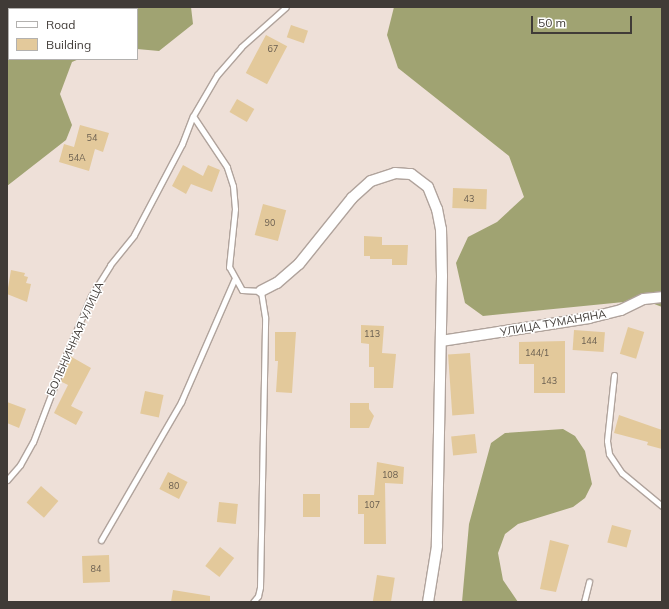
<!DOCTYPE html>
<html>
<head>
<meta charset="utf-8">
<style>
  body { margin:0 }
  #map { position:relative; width:669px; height:609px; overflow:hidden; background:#eee0d8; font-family:Mulish,sans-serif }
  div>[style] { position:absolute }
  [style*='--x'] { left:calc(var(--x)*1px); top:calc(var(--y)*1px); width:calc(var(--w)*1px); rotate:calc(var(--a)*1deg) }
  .forest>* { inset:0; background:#a0a372 }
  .building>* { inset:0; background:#e3c99b; transform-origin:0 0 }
  .roads { filter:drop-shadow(1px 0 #b0a39c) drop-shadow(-1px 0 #b0a39c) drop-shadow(0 1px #b0a39c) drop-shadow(0 -1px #b0a39c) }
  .lane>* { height:5px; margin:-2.5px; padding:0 2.5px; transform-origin:2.5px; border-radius:2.5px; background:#fff }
  .street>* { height:10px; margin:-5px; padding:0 5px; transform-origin:5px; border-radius:5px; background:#fff }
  span { translate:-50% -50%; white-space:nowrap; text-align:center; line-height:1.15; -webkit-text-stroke:3px #fff; paint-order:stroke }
  .number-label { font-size:9px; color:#695e50 }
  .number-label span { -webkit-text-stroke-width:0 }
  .street-label { font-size:11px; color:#403b37 }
  .frame { position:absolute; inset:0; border:8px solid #403b37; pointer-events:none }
  .legend { position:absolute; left:8px; top:8px; width:130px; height:52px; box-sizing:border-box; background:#fff; border:1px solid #b3b1af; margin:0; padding:5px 7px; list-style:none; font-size:12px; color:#403b37 }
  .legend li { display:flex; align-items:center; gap:8px; height:20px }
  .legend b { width:20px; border:1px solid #b3b1af }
  .scale { position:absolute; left:531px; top:16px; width:101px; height:18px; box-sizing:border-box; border:2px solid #403b37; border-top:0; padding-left:5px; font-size:12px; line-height:14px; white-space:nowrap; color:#403b37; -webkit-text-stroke:3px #fff; paint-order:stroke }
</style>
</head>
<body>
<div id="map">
  <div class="forest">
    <i style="clip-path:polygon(7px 7px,191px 7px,193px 24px,159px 51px,137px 49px,137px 9px,9px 9px,9px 59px,79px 59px,72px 62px,60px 94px,72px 125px,66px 140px,7px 186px)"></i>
    <i style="clip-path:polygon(394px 7px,662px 7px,662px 307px,644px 300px,483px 316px,465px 303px,456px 263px,468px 237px,497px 222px,524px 197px,509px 156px,398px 68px,387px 35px)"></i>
    <i style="clip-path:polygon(563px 429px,575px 436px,585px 451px,592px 484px,585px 498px,573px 507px,518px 524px,505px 534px,498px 553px,503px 580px,518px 602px,462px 602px,469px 524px,491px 443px,505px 433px)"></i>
  </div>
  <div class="building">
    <i style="left:291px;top:25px;width:18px;height:13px;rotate:19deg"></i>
    <i style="left:266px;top:35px;width:24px;height:43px;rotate:28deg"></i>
    <i style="left:237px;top:99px;width:20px;height:15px;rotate:30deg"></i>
    <i style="clip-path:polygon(80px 125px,109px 133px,103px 152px,95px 149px,89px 171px,59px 162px,64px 144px,74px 147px)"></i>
    <i style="clip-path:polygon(183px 165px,203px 176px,208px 165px,220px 170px,212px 192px,191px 184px,186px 194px,172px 186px)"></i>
    <i style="left:453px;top:188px;width:34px;height:20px;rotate:2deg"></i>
    <i style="left:263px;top:204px;width:24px;height:32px;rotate:15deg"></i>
    <i style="clip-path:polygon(364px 236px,382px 237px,382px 245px,408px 245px,407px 265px,392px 265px,392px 259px,370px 259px,370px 256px,364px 256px)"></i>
    <i style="clip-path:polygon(11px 270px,25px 273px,24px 276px,28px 277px,26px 283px,31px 284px,27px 302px,7px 294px)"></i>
    <i style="clip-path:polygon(361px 325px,384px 326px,382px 353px,396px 354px,393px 388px,374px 388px,374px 367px,369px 367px,369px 344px,361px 343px)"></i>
    <i style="left:628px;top:327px;width:17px;height:28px;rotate:17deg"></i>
    <i style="left:574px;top:330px;width:31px;height:20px;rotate:4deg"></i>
    <i style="clip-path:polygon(275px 332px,296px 332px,292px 393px,276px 392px,278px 361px,275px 361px)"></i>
    <i style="clip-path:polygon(565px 341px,565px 393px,534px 393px,534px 364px,519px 364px,519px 342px)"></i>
    <i style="left:470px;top:353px;width:61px;height:22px;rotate:86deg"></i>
    <i style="clip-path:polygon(70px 356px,91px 368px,71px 406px,83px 412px,76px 425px,54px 413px,68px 385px,60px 381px)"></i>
    <i style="left:145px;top:391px;width:19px;height:23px;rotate:12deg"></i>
    <i style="clip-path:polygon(7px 402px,26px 409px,19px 428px,7px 423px)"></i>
    <i style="clip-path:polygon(350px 403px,369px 403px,369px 409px,374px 416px,369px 428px,350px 428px)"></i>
    <i style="clip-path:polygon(619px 415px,662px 430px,662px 449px,647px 445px,648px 442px,614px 433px)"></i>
    <i style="left:475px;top:434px;width:19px;height:24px;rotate:84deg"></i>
    <i style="clip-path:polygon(377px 462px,404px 467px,403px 484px,385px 483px,386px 544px,364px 544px,364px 514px,358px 514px,358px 495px,374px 495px)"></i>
    <i style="left:168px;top:472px;width:22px;height:19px;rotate:27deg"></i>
    <i style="left:41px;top:486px;width:23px;height:22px;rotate:41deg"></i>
    <i style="left:303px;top:494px;width:17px;height:23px"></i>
    <i style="left:219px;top:502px;width:19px;height:20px;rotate:6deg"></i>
    <i style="left:612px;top:525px;width:20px;height:18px;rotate:15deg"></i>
    <i style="clip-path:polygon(550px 540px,569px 545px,556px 592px,540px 589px)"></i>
    <i style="left:220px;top:547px;width:18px;height:24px;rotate:38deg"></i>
    <i style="left:109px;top:555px;width:27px;height:27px;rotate:88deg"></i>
    <i style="left:377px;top:575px;width:18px;height:27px;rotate:9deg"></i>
    <i style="clip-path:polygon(173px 590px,210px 596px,210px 602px,171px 602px)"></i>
  </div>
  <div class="roads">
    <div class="lane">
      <i style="--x:614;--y:375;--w:66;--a:96.1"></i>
      <i style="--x:607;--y:441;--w:13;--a:81"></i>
      <i style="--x:609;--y:454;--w:23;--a:56"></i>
      <i style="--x:622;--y:473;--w:52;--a:39.5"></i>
      <i style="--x:7;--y:480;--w:20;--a:-49"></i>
      <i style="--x:20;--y:465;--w:26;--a:-61"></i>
      <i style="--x:33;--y:442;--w:93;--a:-69.2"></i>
      <i style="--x:66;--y:355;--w:64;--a:-67"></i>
      <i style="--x:91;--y:296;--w:36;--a:-58"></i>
      <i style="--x:110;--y:265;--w:38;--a:-51"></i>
      <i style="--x:134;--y:235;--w:103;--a:-62.2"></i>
      <i style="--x:182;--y:144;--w:30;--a:-69"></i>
      <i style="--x:101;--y:540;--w:160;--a:-59.9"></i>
      <i style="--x:181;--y:402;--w:133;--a:-66.5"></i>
      <i style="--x:253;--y:602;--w:8;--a:-50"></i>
      <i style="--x:258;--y:596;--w:9;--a:-77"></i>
      <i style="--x:260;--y:587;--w:270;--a:-88.9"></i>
      <i style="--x:265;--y:317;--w:26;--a:-99"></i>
      <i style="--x:261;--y:291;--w:19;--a:-177"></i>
      <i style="--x:242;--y:290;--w:26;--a:-119"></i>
      <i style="--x:229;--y:267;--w:58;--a:-84.1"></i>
      <i style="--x:235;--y:209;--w:23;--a:-95"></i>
      <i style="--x:233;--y:186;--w:20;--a:-108"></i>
      <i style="--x:227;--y:167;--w:61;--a:-123.7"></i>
      <i style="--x:193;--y:116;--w:48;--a:-59.7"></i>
      <i style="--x:217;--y:75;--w:37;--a:-49"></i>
      <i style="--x:241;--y:47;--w:60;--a:-41.6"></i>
      <i style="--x:584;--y:602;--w:21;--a:-76"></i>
    </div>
    <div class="street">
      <i style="--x:261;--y:291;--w:18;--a:-27"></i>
      <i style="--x:277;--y:283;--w:29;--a:-41"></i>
      <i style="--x:299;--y:264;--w:85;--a:-51.2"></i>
      <i style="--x:352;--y:198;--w:25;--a:-42"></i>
      <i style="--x:371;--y:181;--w:25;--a:-18"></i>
      <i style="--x:395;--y:173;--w:16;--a:4"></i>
      <i style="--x:411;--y:174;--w:21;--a:37"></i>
      <i style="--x:428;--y:187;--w:24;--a:68"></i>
      <i style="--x:437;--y:209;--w:20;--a:79"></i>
      <i style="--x:441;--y:229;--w:47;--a:88.8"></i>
      <i style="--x:442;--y:276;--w:270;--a:91.1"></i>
      <i style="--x:437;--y:546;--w:57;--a:99.1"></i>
      <i style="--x:441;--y:341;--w:150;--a:-8.8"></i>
      <i style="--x:589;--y:318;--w:33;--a:-14"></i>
      <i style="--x:621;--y:310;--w:25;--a:-26"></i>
      <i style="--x:644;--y:299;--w:18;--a:-6"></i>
    </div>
  </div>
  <div class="number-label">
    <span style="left:273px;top:49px">67</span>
    <span style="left:92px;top:138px">54</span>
    <span style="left:77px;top:158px">54А</span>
    <span style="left:469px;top:199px">43</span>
    <span style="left:270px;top:223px">90</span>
    <span style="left:372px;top:334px">113</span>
    <span style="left:589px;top:341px">144</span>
    <span style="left:537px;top:353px">144/1</span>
    <span style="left:549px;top:381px">143</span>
    <span style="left:390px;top:475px">108</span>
    <span style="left:174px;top:486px">80</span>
    <span style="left:372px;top:505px">107</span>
    <span style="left:96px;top:569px">84</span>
  </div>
  <div class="street-label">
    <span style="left:553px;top:323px;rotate:-10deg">УЛИЦА ТУМАНЯНА</span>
    <span style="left:75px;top:339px;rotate:-66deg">БОЛЬНИЧНАЯ УЛИЦА</span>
  </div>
  <div class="frame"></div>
  <ul class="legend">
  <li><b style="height:5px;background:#fff"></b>Road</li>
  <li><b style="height:11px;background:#e3c99b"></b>Building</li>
  </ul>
  <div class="scale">50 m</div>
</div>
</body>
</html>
